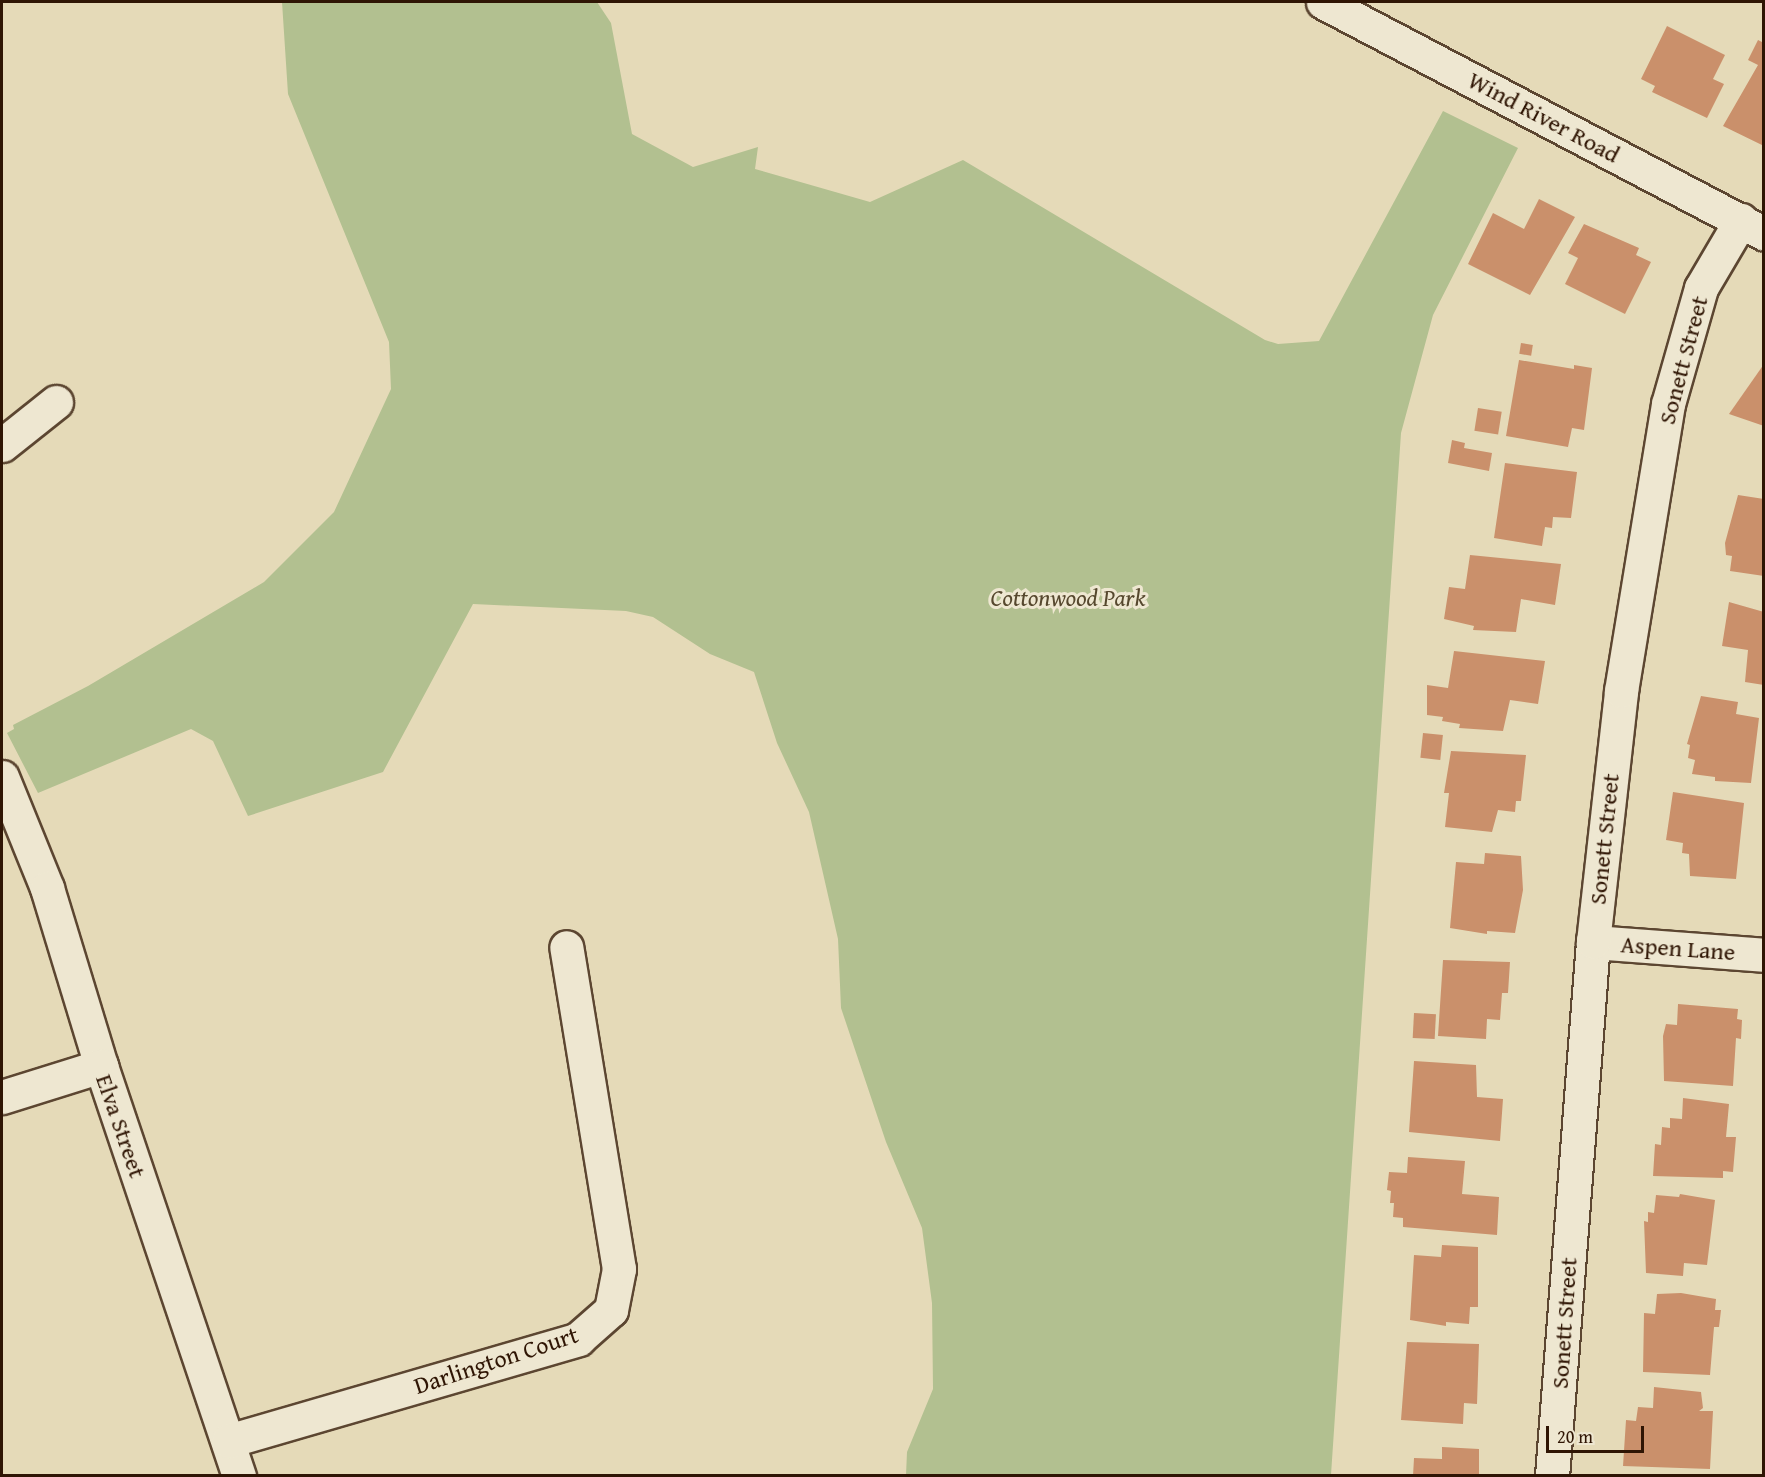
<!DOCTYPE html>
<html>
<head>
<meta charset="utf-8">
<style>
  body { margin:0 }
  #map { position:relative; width:1765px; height:1477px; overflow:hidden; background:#e5dab8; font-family:"Gentium Book Plus",serif }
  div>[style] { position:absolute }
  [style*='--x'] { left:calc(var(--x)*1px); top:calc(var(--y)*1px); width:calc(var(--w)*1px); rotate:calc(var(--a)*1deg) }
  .green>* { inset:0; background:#b2c090 }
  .building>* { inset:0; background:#ca906b; transform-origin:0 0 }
  .roads { filter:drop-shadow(2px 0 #5c4631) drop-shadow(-2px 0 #5c4631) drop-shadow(0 2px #5c4631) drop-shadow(0 -2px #5c4631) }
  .minor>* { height:33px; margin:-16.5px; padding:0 16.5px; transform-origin:16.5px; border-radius:16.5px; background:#eee7d1 }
  .tertiary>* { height:33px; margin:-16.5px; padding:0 16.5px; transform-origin:16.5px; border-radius:16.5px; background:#eee7d1 }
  span { translate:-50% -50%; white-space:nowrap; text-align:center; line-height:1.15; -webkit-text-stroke:6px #eee7d1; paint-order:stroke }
  .street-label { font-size:24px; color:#2f1504 }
  .park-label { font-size:24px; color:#56482e; font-style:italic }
  .frame { position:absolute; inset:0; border:3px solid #2f1504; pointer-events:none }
  .scale { position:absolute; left:1546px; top:1426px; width:98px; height:27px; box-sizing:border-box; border:3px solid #2f1504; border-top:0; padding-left:8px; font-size:18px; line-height:21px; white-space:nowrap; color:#2f1504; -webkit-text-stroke:4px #eee7d1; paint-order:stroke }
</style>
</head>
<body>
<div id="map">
  <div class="green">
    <i style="clip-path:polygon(282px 2px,597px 2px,611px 23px,632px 134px,693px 167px,758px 147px,755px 169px,870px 202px,963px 160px,1265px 340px,1278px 344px,1319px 341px,1443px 111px,1518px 148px,1433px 315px,1401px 433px,1331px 1475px,906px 1475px,907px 1452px,933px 1389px,932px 1303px,922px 1228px,886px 1142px,841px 1008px,838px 939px,809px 812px,777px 743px,754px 672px,710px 654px,653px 617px,626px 611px,473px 604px,383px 772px,248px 816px,213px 741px,191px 729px,38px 793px,7px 733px,14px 729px,13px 725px,88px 686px,264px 582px,334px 512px,391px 389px,389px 342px,288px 94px)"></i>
  </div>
  <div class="building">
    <i style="clip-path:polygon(1667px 26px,1725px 55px,1713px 79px,1724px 84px,1707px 118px,1652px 92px,1655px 86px,1641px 79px)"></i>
    <i style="clip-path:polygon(1758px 40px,1764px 43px,1764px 146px,1723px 126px,1758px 65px,1748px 60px)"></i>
    <i style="clip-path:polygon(1539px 199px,1575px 217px,1530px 295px,1468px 264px,1493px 213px,1524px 229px)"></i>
    <i style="clip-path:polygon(1584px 224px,1639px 248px,1636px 255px,1651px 262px,1625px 314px,1565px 284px,1578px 258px,1568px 253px)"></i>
    <i style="left:1521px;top:343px;width:12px;height:11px;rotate:9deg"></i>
    <i style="clip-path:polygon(1519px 360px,1574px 369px,1574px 365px,1592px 368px,1584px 430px,1572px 428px,1568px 447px,1506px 436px)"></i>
    <i style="clip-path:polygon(1764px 364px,1764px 426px,1729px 414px)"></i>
    <i style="left:1478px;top:408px;width:24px;height:23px;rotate:9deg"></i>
    <i style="clip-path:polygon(1452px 440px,1465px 443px,1464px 448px,1492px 453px,1489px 471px,1448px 463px)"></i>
    <i style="clip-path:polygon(1505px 463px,1577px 472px,1571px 518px,1553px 517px,1552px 528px,1545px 527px,1542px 546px,1494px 538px)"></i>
    <i style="clip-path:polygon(1738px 495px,1764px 499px,1764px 576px,1730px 571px,1732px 556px,1726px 555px,1725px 543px)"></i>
    <i style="clip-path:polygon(1470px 555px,1561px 564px,1555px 605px,1521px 599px,1516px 632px,1473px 630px,1474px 626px,1444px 619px,1449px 587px,1465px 589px)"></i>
    <i style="clip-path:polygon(1729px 602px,1764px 612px,1764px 685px,1745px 682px,1748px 650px,1722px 646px)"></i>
    <i style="clip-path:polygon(1454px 651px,1545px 661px,1538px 704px,1510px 700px,1503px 731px,1459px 728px,1460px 724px,1442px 721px,1443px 717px,1427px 715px,1427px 685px,1448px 688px)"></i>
    <i style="clip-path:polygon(1701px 696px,1738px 702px,1736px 714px,1759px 718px,1751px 783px,1715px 781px,1715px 777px,1692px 774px,1695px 760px,1688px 758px,1690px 745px,1687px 744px)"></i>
    <i style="left:1423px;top:733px;width:20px;height:25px;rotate:6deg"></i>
    <i style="clip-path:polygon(1451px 751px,1526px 755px,1521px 801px,1516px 801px,1515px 812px,1498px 810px,1492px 832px,1445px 827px,1449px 793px,1444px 793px)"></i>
    <i style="clip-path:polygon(1673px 792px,1744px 803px,1736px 879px,1690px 876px,1689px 854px,1682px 853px,1683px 843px,1666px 840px)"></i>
    <i style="clip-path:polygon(1485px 853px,1521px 856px,1523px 890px,1515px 933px,1487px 931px,1487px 934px,1450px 928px,1456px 862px,1484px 864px)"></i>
    <i style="clip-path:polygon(1443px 960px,1510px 962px,1508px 993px,1502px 993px,1500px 1020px,1487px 1019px,1486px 1039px,1438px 1036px)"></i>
    <i style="clip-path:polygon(1678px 1004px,1738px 1009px,1737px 1019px,1742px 1020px,1741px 1039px,1736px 1038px,1733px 1086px,1664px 1081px,1663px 1036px,1666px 1024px,1677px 1025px)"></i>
    <i style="left:1414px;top:1013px;width:22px;height:25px;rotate:3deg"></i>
    <i style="clip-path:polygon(1414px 1061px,1476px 1065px,1477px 1097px,1503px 1099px,1500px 1141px,1409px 1132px)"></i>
    <i style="clip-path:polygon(1683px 1098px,1729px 1104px,1726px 1137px,1736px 1137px,1733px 1172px,1723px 1171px,1723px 1178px,1653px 1176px,1655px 1144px,1661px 1145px,1662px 1127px,1670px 1128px,1670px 1118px,1682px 1119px)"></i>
    <i style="clip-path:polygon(1408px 1157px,1465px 1161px,1462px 1194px,1499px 1197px,1497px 1235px,1403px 1227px,1403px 1218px,1393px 1217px,1394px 1203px,1390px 1203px,1391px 1191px,1387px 1190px,1389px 1172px,1407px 1173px)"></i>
    <i style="clip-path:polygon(1680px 1194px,1715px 1200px,1707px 1265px,1684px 1263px,1683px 1276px,1646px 1273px,1644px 1221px,1648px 1222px,1648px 1212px,1654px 1213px,1656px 1195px,1679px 1197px)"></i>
    <i style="clip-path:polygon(1442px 1245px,1478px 1247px,1478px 1307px,1470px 1307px,1469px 1324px,1446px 1322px,1446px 1326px,1410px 1320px,1414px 1255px,1441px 1257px)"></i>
    <i style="clip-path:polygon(1681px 1293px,1716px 1299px,1715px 1310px,1721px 1310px,1719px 1327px,1714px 1327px,1710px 1375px,1643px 1372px,1644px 1313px,1655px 1314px,1657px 1294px)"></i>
    <i style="clip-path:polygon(1407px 1342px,1479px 1344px,1477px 1404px,1464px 1403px,1463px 1424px,1401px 1420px)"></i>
    <i style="clip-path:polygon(1654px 1387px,1701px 1392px,1703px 1408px,1699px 1411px,1713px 1411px,1710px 1469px,1623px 1466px,1626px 1420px,1636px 1421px,1638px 1407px,1653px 1408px)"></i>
    <i style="clip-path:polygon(1442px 1447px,1479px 1449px,1479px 1476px,1413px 1476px,1414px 1458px,1442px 1459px)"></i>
  </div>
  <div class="roads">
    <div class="minor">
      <i style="--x:2;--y:445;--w:69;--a:-38.5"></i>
      <i style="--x:2;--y:777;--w:120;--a:67.9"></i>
      <i style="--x:47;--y:888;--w:186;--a:73.1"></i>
      <i style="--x:101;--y:1066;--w:433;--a:71.4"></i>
      <i style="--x:1593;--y:942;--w:171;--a:4.3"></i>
      <i style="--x:2;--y:1097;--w:104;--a:-17.4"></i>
      <i style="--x:228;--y:1441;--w:365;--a:-16.2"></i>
      <i style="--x:578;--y:1339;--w:44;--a:-41.3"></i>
      <i style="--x:611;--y:1310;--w:42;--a:-79"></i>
      <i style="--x:619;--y:1269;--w:326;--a:-99.3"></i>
      <i style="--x:1552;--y:1476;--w:536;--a:-85.61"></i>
      <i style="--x:1593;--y:942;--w:253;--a:-83.6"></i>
      <i style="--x:1621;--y:691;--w:291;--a:-80.7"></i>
      <i style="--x:1668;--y:404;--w:121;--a:-74.1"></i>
      <i style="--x:1701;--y:288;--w:79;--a:-59.5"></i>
    </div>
    <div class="tertiary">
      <i style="--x:1323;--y:2;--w:498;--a:27.7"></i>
    </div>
  </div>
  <div class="street-label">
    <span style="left:1544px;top:117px;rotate:28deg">Wind River Road</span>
    <span style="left:1683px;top:360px;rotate:-75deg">Sonett Street</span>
    <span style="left:1604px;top:839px;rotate:-84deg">Sonett Street</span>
    <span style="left:1678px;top:948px;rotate:4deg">Aspen Lane</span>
    <span style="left:121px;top:1126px;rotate:71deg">Elva Street</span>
    <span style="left:1564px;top:1323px;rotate:-86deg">Sonett Street</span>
    <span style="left:496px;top:1360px;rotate:-18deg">Darlington Court</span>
  </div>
  <div class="park-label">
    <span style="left:1068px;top:598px">Cottonwood Park</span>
  </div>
  <div class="frame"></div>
  <div class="scale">20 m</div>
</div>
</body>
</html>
